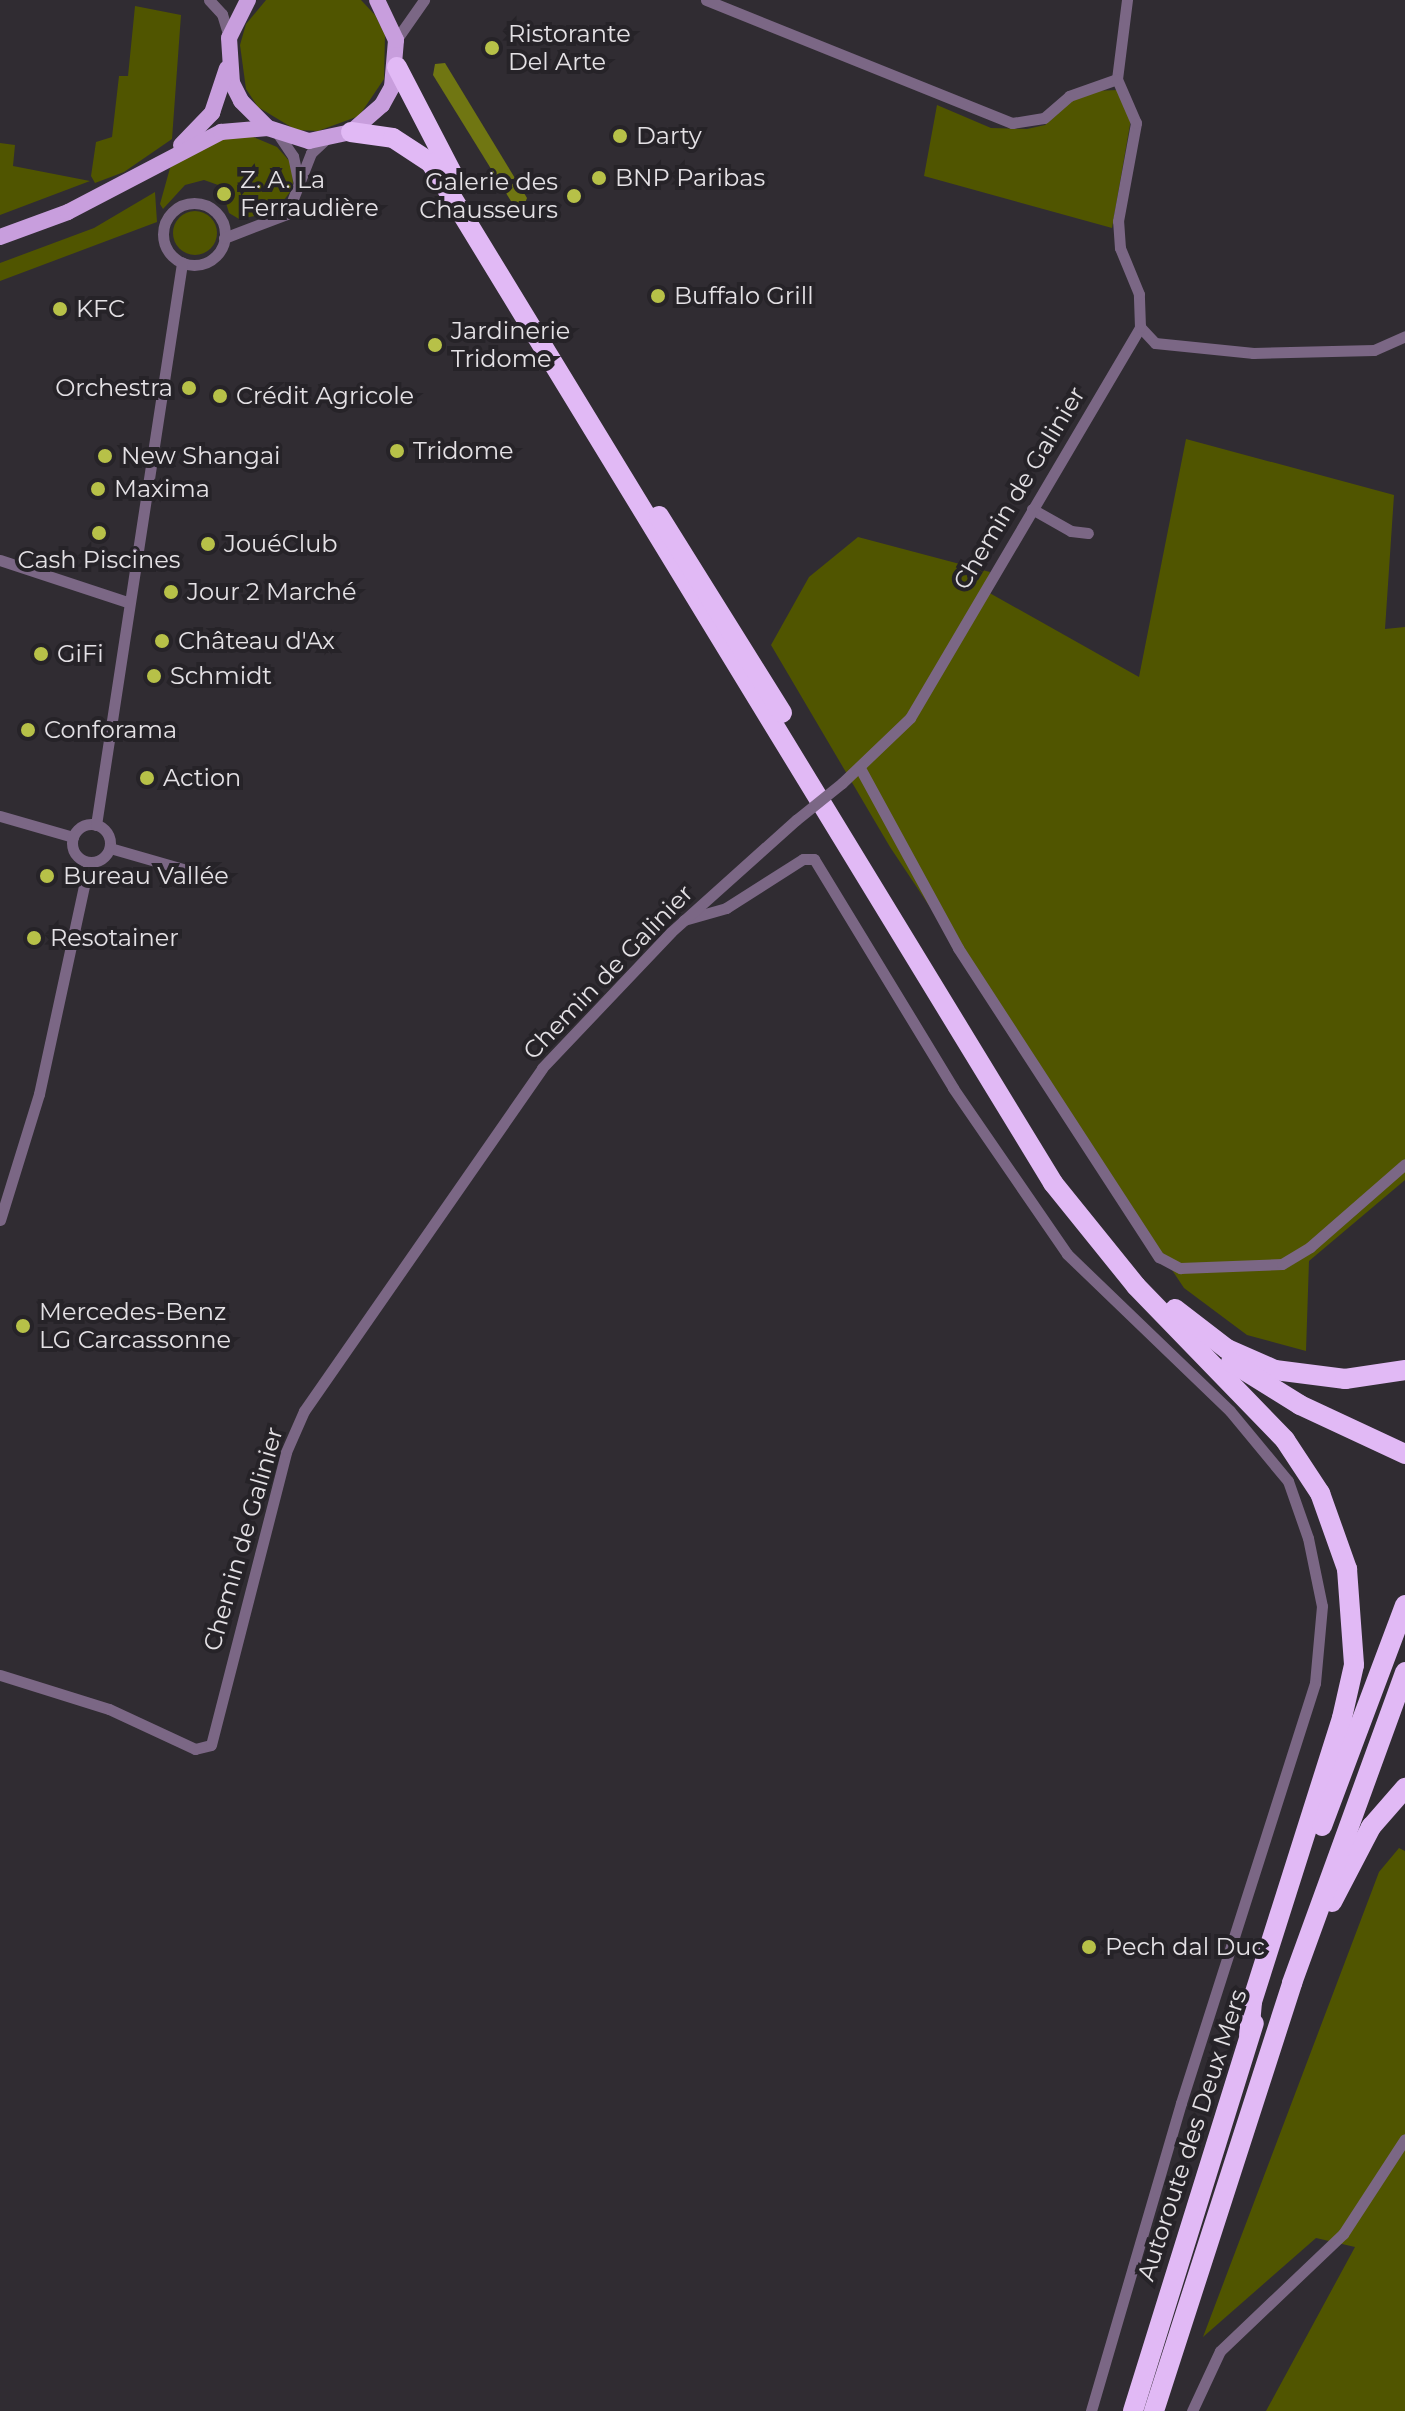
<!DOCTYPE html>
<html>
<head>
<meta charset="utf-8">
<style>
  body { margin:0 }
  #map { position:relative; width:1405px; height:2411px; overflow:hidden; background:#302c32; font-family:Montserrat,sans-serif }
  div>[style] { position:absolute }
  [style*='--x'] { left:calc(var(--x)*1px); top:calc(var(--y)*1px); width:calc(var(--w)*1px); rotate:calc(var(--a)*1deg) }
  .green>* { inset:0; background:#505500 }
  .round { border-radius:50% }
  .water>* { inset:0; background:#707612 }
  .street>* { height:11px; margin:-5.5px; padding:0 5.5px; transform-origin:5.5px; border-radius:5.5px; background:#7b6785 }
  .street>.ring { margin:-5.5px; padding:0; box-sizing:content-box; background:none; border:11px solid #7b6785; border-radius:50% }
  .primary>* { height:16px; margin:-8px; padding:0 8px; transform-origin:8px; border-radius:8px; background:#c89edd }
  .highway>* { height:20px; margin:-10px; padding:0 10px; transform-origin:10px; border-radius:10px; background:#e1b9f5 }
  .street-bridge>* { height:11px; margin:-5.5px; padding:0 5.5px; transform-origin:5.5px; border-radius:5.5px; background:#7b6785 }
  .dots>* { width:22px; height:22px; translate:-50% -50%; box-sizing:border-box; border:4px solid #262328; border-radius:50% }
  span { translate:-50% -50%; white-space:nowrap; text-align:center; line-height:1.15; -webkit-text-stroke:8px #262328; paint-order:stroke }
  .poi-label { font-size:24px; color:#e4e1e5 }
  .left { translate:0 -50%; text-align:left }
  .right { translate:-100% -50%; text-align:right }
  .street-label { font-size:24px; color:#e4e1e5 }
</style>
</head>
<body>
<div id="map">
  <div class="green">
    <i style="clip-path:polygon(266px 0,361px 0,375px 15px,385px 35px,384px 79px,359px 116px,318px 131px,296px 130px,258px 107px,246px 89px,240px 45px,246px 24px)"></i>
    <i style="clip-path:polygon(135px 6px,181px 15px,172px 139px,124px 172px,95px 183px,91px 176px,96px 142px,112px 137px,119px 76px,128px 76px)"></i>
    <i style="clip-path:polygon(1118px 90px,1131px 119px,1112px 228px,924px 176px,937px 105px,991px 128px,1027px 129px,1045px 125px,1073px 100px,1094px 91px)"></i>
    <i style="clip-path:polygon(251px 136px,277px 147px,292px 164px,293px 188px,275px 212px,239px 219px,229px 213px,221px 186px,204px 180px,185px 185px,163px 209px,160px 204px,170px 168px,178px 161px,217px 140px)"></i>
    <i style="clip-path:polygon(0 143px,15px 145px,13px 166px,90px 181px,0 215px)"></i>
    <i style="clip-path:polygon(155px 192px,157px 222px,0 281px,0 263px,94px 228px)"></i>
    <i class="round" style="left:173px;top:211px;width:44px;height:44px"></i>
    <i style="clip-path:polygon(1186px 439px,1394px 495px,1385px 629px,1405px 627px,1405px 1180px,1309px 1261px,1306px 1351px,1247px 1335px,1184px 1288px,890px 847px,771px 645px,809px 577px,858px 537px,990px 572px,986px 591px,1139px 677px)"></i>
    <i style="clip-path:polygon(1399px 1848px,1405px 1851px,1405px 2411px,1266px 2411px,1355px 2247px,1316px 2238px,1203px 2337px,1379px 1872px)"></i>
  </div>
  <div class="water">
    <i style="clip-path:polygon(445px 63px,527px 198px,523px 208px,514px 206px,433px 75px,435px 64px)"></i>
  </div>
  <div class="street">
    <i style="--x:209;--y:0;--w:19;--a:47"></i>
    <i style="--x:222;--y:14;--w:24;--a:73"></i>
    <i style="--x:706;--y:0;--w:330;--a:21.9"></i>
    <i style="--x:1012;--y:123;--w:32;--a:-9"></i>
    <i style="--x:1044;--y:118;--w:33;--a:-41"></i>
    <i style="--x:1069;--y:96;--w:51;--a:-19.5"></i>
    <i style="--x:396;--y:40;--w:49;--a:-55"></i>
    <i style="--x:1117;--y:79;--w:80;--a:-82.8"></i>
    <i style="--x:278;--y:134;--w:27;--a:56"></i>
    <i style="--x:293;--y:156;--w:29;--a:78"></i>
    <i class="ring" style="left:163px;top:203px;width:51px;height:51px"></i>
    <i style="--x:224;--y:238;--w:67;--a:-20.9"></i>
    <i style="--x:287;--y:214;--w:66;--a:-68.5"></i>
    <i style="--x:311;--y:153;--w:19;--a:-43"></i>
    <i style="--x:1140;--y:327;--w:22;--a:47"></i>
    <i style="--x:1155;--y:343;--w:99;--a:5.8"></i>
    <i style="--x:1253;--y:353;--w:121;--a:-1.4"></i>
    <i style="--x:1374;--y:350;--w:34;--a:-24"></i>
    <i style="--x:1032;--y:509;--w:45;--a:29.4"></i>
    <i style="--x:1071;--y:531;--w:17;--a:7"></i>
    <i style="--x:0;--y:560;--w:134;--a:18.3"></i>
    <i style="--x:861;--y:770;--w:203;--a:61.4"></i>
    <i style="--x:958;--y:948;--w:369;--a:57"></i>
    <i style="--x:1159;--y:1257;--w:24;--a:28"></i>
    <i style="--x:1180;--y:1268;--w:102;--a:-2.2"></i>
    <i style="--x:1282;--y:1264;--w:33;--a:-31"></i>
    <i style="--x:1310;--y:1247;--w:126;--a:-41.1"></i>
    <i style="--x:842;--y:783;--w:94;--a:-43.7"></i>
    <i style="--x:910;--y:718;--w:454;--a:-59.5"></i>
    <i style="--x:1140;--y:327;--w:33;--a:-92"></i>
    <i style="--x:1139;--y:294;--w:50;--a:-112.4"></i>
    <i style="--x:1120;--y:248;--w:27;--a:-94"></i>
    <i style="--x:1118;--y:221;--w:100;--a:-79.6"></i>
    <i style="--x:1136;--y:123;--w:48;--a:-113.4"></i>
    <i style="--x:0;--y:816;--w:76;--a:16"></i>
    <i class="ring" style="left:72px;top:824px;width:27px;height:27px"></i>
    <i style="--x:96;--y:825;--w:569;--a:-81.3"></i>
    <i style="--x:110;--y:848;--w:76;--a:16"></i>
    <i style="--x:684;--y:920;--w:44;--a:-15.9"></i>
    <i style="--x:726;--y:908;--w:91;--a:-32.5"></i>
    <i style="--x:803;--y:859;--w:11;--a:0"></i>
    <i style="--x:814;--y:859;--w:268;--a:58.7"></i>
    <i style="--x:953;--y:1088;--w:201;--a:55.5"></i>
    <i style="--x:1067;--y:1254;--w:226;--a:43.9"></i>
    <i style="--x:1230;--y:1411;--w:91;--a:50.4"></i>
    <i style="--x:1288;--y:1481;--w:60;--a:70.7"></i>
    <i style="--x:1308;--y:1538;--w:69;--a:78.4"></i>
    <i style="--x:1322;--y:1606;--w:77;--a:95.2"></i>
    <i style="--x:1315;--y:1683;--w:441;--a:107.7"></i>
    <i style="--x:1181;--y:2103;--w:321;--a:106.3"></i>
    <i style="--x:0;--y:1220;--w:132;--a:-72.8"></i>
    <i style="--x:39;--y:1094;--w:237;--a:-77.8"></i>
    <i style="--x:0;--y:1675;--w:114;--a:17.3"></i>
    <i style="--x:109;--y:1709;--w:95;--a:24.9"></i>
    <i style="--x:195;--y:1749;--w:16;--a:-14"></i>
    <i style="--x:211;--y:1745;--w:302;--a:-75.6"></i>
    <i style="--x:286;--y:1452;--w:45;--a:-66.3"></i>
    <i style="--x:304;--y:1411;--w:417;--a:-55.2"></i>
    <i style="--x:542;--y:1068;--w:187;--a:-46.5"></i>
    <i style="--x:671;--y:932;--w:168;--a:-41.9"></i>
    <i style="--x:1192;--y:2411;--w:66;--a:-65"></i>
    <i style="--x:1220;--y:2351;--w:170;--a:-43.6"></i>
    <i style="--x:1343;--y:2234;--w:113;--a:-56.9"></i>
  </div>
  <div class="primary">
    <i style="--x:248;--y:0;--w:42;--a:116.6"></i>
    <i style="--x:229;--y:38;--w:45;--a:86.2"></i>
    <i style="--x:232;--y:83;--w:20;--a:63"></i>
    <i style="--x:241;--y:101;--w:38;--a:45"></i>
    <i style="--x:268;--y:128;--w:43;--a:17.6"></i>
    <i style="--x:309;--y:141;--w:43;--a:-12.1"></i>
    <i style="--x:351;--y:132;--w:41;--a:-41.1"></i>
    <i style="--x:382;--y:105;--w:21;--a:-61"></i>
    <i style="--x:392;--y:87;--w:47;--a:-85.1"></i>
    <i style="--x:396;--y:40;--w:44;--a:-115.4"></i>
    <i style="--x:181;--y:145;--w:45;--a:-45.9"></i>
    <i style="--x:212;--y:113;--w:47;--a:-71.6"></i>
    <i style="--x:0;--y:237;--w:72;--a:-20.2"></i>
    <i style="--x:68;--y:212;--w:173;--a:-27.6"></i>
    <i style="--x:221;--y:132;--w:47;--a:-4.9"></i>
  </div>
  <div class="highway">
    <i style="--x:397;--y:67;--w:119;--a:62.6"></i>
    <i style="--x:351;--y:132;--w:42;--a:8.1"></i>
    <i style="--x:393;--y:138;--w:45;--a:33.3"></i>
    <i style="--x:431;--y:163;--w:1195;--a:58.62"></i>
    <i style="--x:1053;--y:1183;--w:132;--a:51.1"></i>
    <i style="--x:1136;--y:1286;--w:214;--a:45.9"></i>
    <i style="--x:1285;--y:1440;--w:64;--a:56.6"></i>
    <i style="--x:1320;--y:1493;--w:81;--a:70.4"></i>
    <i style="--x:1347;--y:1569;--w:96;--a:85.8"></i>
    <i style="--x:1354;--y:1665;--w:54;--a:102.8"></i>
    <i style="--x:1342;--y:1718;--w:298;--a:107.6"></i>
    <i style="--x:1252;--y:2002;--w:33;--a:95"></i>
    <i style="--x:659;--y:516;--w:232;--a:58"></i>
    <i style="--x:1175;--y:1309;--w:66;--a:37.6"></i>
    <i style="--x:1227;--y:1349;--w:52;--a:23.6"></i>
    <i style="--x:1275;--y:1370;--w:71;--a:7.3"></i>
    <i style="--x:1345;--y:1379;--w:61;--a:-8.5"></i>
    <i style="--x:1231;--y:1362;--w:81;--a:31.9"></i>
    <i style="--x:1300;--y:1405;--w:116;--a:25"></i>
    <i style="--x:1322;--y:1826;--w:236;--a:-69.4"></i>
    <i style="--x:1332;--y:1902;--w:85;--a:-62.5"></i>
    <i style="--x:1371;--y:1827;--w:52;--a:-48.9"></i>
    <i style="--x:1133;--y:2411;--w:406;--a:-72.7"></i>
    <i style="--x:1154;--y:2411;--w:450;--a:-72.1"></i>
    <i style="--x:1292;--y:1983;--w:331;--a:-70"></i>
  </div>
  <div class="street-bridge">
    <i style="--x:796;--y:820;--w:59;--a:-38.8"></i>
  </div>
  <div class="dots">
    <i style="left:492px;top:48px;background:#b7c148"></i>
    <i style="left:620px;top:136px;background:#b7c148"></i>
    <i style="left:599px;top:178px;background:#b7c148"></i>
    <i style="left:224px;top:194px;background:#b7c148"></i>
    <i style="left:574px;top:196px;background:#b7c148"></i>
    <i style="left:658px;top:296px;background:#b7c148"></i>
    <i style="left:60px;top:309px;background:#b7c148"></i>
    <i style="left:435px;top:345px;background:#b7c148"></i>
    <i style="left:189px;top:388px;background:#b7c148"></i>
    <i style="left:220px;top:396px;background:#b7c148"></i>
    <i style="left:397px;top:451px;background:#b7c148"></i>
    <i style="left:105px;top:456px;background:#b7c148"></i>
    <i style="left:98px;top:489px;background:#b7c148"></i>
    <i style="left:99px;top:533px;background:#b7c148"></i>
    <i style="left:208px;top:544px;background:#b7c148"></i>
    <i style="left:171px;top:592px;background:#b7c148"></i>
    <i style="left:162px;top:641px;background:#b7c148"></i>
    <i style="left:41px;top:654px;background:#b7c148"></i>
    <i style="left:154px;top:676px;background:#b7c148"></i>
    <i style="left:28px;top:730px;background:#b7c148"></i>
    <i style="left:147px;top:778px;background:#b7c148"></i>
    <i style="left:47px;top:876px;background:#b7c148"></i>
    <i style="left:34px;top:938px;background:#b7c148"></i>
    <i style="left:23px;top:1326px;background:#b7c148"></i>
    <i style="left:1089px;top:1947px;background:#b7c148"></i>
  </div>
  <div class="poi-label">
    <span class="left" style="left:508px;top:48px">Ristorante<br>Del Arte</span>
    <span class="left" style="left:636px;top:136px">Darty</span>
    <span class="left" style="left:615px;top:178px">BNP Paribas</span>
    <span class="left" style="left:240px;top:194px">Z. A. La<br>Ferraudière</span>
    <span class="right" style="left:558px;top:196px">Galerie des<br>Chausseurs</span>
    <span class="left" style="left:674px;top:296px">Buffalo Grill</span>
    <span class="left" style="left:76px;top:309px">KFC</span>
    <span class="left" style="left:451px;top:345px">Jardinerie<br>Tridome</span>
    <span class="right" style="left:173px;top:388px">Orchestra</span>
    <span class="left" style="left:236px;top:396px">Crédit Agricole</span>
    <span class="left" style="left:413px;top:451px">Tridome</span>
    <span class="left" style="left:121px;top:456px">New Shangai</span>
    <span class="left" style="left:114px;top:489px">Maxima</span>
    <span class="left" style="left:224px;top:544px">JouéClub</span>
    <span style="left:99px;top:560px">Cash Piscines</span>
    <span class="left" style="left:187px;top:592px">Jour 2 Marché</span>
    <span class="left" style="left:178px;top:641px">Château d'Ax</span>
    <span class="left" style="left:57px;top:654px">GiFi</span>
    <span class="left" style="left:170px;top:676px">Schmidt</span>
    <span class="left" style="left:44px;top:730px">Conforama</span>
    <span class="left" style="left:163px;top:778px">Action</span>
    <span class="left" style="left:63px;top:876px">Bureau Vallée</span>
    <span class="left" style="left:50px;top:938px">Resotainer</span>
    <span class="left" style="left:39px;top:1326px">Mercedes-Benz<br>LG Carcassonne</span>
    <span class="left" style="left:1105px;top:1947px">Pech dal Duc</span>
  </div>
  <div class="street-label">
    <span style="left:1019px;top:488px;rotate:-59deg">Chemin de Galinier</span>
    <span style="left:608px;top:972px;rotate:-46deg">Chemin de Galinier</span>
    <span style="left:243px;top:1539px;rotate:-74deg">Chemin de Galinier</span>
    <span style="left:1192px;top:2135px;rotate:-72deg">Autoroute des Deux Mers</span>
  </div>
</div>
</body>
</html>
